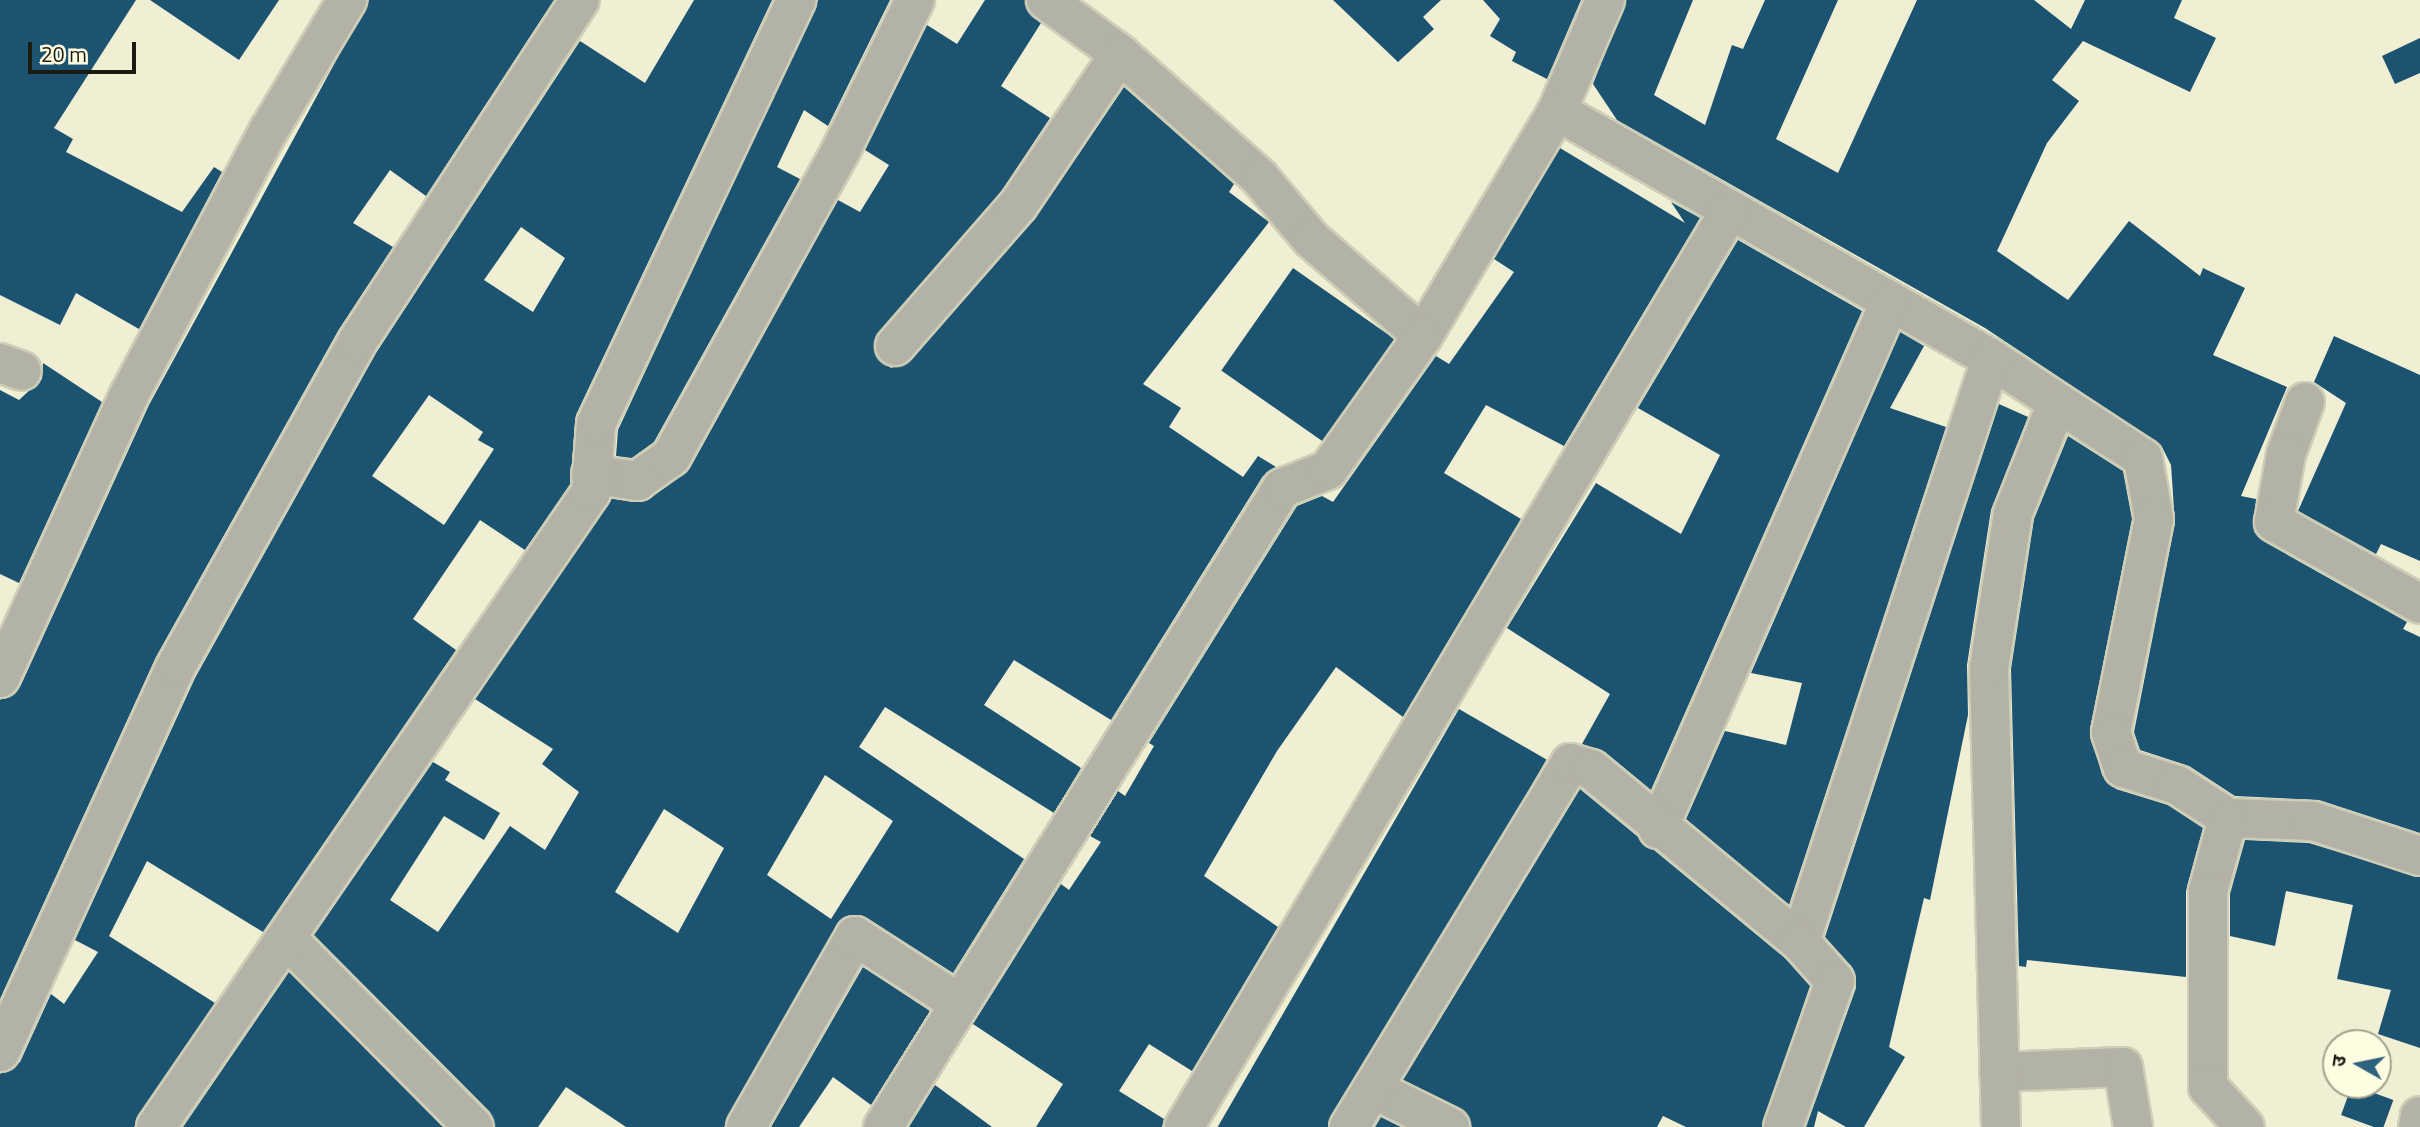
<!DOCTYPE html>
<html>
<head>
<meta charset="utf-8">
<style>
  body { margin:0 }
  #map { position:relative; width:2420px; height:1127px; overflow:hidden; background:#f0efd4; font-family:"Titillium Web","Noto Sans Devanagari",sans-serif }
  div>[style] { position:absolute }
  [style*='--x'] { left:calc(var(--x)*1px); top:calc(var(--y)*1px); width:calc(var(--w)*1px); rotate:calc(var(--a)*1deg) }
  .building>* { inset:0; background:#1b5371; transform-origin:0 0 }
  .roads { filter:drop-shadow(2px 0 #cecdb5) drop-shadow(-2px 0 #cecdb5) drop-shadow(0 2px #cecdb5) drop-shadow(0 -2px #cecdb5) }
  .street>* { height:38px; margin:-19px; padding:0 19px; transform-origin:19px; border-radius:19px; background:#b3b2a7 }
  span { translate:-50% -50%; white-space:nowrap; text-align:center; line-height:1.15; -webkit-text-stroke:7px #fefce1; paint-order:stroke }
  .north { position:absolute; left:2322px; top:1029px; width:70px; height:70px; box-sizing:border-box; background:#fefce1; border:2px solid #a4a28e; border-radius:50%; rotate:279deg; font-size:19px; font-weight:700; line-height:28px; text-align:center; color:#1c1b12 }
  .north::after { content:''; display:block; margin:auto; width:24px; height:32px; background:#2f627f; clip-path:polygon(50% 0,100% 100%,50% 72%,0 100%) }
  .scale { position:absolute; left:28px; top:42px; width:108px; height:32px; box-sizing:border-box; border:4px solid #1c1b12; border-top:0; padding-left:9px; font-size:21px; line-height:24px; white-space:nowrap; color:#1c1b12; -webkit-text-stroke:5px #fefce1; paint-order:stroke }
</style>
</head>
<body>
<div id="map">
  <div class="building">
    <i style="clip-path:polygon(0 0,136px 0,54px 128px,73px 139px,66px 152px,182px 212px,214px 167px,222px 172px,139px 329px,76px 293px,60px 325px,0 295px)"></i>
    <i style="clip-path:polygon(150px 0,279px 0,239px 60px)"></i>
    <i style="clip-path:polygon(369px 0,554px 0,426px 196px,390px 170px,353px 223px,393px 247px,338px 331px,156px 657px,0 999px,0 700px,20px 687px,149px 405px)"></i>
    <i style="clip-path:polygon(evenodd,694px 0,772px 0,576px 415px,570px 485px,525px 550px,480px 520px,413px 619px,456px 650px,263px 932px,147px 861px,109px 936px,215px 1003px,134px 1127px,0 1127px,0 1074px,20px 1062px,51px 994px,64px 1004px,98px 952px,75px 940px,195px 678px,376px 353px,580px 41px,645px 83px,694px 0,521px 227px,565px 258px,533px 312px,484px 280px,521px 227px,694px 0,429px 395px,483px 432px,478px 440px,494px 449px,444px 525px,372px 476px,429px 395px)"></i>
    <i style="clip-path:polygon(818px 0,890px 0,828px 126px,804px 110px,777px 167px,800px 179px,654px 442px,632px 458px,616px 456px,618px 430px)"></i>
    <i style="clip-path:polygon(evenodd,985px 0,1025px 0,1041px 23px,1001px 86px,1050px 118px,1001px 192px,879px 332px,875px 354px,891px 368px,911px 360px,1035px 219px,1124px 87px,1234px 184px,1229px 192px,1269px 222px,1143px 384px,1181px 408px,1169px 427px,1243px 477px,1258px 456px,1276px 467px,1263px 476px,1111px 720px,1014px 660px,984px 705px,1081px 768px,1054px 813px,885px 707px,859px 747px,1024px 859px,953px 973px,867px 918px,845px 917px,724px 1127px,626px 1127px,566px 1087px,538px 1127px,495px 1127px,490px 1112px,314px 935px,433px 762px,450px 772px,445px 780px,500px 813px,484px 840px,444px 816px,390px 900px,438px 932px,510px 826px,545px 850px,579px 792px,542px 764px,553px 749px,475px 699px,611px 499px,649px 499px,690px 468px,838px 200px,860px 212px,889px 165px,865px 150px,927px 25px,957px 44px,985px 0,825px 775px,893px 821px,831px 919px,767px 875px,825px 775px,985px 0,664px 809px,724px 848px,678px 933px,615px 892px,664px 809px)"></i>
    <i style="clip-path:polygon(1333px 0,1441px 0,1423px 17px,1434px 29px,1398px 62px)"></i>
    <i style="clip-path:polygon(1483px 0,1581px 0,1547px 79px,1512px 61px,1516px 52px,1490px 36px,1500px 19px)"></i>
    <i style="clip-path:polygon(1626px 0,1693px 0,1654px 95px,1705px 125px,1732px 45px,1743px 49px,1765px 0,1838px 0,1776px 139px,1838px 173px,1917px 0,2034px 0,2071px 29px,2085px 0,2182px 0,2174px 18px,2216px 38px,2190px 92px,2083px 41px,2052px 80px,2079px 101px,2047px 143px,1997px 251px,2068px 300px,2129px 221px,2200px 276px,2203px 268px,2245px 288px,2213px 355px,2287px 387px,2241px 496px,2256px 499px,2254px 531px,2263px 541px,2407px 622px,2403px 629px,2420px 637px,2420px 833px,2319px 800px,2235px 796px,2189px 766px,2140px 750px,2134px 732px,2175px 523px,2171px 465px,2161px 445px,1985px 328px,1617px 120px,1593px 84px)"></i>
    <i style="clip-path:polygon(2420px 38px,2420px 73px,2395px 84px,2382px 56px)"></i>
    <i style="clip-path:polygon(1560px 148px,1685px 223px,1671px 202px,1700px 218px,1564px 446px,1486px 405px,1444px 473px,1521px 519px,1403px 717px,1336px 667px,1277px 751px,1204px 876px,1278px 927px,1192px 1071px,1149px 1044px,1119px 1091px,1164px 1119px,1162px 1127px,1036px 1127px,1063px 1084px,973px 1024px,1061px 884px,1069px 890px,1101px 842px,1090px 836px,1118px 791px,1125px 796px,1154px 746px,1149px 743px,1297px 506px,1322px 496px,1333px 502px,1436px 356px,1449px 364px,1514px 272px,1494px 259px)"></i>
    <i style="clip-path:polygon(1738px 240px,1862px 311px,1651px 790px,1605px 752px,1582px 744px,1610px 694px,1507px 628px,1596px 483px,1681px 534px,1720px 455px,1638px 408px)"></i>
    <i style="left:1293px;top:268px;width:124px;height:125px;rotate:35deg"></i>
    <i style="clip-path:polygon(1900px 332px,1924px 346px,1890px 408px,1946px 427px,1789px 905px,1686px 819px,1725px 731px,1786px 745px,1802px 683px,1751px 673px)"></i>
    <i style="clip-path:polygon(2334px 336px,2420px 375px,2420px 561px,2381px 544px,2376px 554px,2298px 511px,2346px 403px,2314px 382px)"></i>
    <i style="clip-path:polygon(43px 363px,102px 402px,19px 583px,0 574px,0 390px,19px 400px,42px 379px)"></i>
    <i style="clip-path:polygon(1999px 404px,2028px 417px,1991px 510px,1967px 665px,1968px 715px,1930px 900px,1924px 898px,1889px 1047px,1905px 1057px,1864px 1127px,1846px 1127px,1818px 1111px,1814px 1127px,1806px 1127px,1856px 988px,1852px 967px,1825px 937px)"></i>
    <i style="clip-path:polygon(2068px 436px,2123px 471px,2132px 519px,2090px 729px,2102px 775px,2116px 789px,2168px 805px,2203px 828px,2186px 891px,2186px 977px,2027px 960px,2026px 967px,2019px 966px,2011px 669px,2034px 519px)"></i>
    <i style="left:1459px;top:709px;width:101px;height:487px;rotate:30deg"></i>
    <i style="clip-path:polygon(1580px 789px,1785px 958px,1810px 986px,1762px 1127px,1686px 1127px,1663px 1116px,1657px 1127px,1472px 1127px,1460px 1108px,1403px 1080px)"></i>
    <i style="clip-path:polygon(2245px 840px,2309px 843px,2420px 877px,2420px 1048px,2378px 1034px,2391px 990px,2337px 979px,2353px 905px,2286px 891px,2275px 946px,2230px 936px,2230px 894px)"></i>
    <i style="clip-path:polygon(863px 967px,930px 1011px,871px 1105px,833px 1077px,799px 1127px,771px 1127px)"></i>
    <i style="clip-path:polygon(289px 972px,443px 1127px,183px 1127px)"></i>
    <i style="clip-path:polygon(935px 1085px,992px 1127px,909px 1127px)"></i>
    <i style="left:2352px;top:1085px;width:44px;height:32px;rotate:20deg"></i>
    <i style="clip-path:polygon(1381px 1117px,1401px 1127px,1375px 1127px)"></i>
  </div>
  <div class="roads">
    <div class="street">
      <i style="--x:1046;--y:0;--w:92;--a:36.1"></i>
      <i style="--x:1120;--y:54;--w:186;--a:41.5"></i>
      <i style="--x:1259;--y:177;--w:81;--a:50"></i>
      <i style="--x:1311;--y:239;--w:148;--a:40.9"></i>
      <i style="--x:1423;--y:336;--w:262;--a:-59.2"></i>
      <i style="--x:1557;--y:111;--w:121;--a:-66.6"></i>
      <i style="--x:1557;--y:111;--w:500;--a:29.7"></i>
      <i style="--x:1991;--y:359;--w:181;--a:33.1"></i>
      <i style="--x:2143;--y:458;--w:62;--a:79.8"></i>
      <i style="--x:2154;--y:519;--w:218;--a:101.4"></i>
      <i style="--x:2111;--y:733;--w:37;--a:71"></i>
      <i style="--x:2123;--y:768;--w:57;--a:17.5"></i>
      <i style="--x:2177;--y:785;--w:61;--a:32.9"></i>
      <i style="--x:2228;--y:818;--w:85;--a:2"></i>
      <i style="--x:2313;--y:821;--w:113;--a:18.1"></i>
      <i style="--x:895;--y:346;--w:187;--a:-48.9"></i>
      <i style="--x:1018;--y:205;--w:182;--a:-56"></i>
      <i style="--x:0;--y:363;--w:23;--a:20"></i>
      <i style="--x:2305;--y:402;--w:55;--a:110.1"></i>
      <i style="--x:2286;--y:454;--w:69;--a:100"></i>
      <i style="--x:2274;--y:522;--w:167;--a:29.3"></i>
      <i style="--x:591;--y:474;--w:47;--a:8.7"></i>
      <i style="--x:637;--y:481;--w:42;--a:-35.2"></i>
      <i style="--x:671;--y:457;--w:351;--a:-61"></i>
      <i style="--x:841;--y:150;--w:167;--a:-63.7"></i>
      <i style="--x:0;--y:678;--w:311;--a:-65.5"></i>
      <i style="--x:129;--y:395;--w:300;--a:-62.2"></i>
      <i style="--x:269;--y:130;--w:152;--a:-59"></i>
      <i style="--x:2228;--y:818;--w:76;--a:105.3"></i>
      <i style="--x:2208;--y:891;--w:196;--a:90"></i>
      <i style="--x:2208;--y:1087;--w:54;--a:47.2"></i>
      <i style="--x:1658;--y:829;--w:576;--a:-66.24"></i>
      <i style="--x:287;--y:939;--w:265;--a:45.2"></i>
      <i style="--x:1800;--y:942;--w:613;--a:-71.86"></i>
      <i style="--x:0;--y:1052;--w:422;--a:-65.5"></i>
      <i style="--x:175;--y:668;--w:373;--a:-60.8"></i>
      <i style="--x:357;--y:342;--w:408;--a:-56.9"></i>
      <i style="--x:1999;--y:1072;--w:124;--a:-2.3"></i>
      <i style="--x:2123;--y:1067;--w:61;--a:80.5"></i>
      <i style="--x:1373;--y:1089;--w:86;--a:26.3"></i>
      <i style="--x:156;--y:1127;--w:770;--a:-55.59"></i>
      <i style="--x:591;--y:492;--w:68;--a:-85.8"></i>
      <i style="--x:596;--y:424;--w:469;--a:-64.7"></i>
      <i style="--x:746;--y:1127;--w:220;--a:-60.3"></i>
      <i style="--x:855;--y:936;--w:125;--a:32.9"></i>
      <i style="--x:883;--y:1127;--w:753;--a:-58.02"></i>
      <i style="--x:1282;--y:488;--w:49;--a:-21.4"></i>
      <i style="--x:1328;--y:470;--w:164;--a:-54.7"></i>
      <i style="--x:1184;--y:1127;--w:1067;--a:-59.23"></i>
      <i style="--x:1349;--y:1127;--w:426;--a:-58.7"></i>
      <i style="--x:1570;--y:763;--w:22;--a:16"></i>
      <i style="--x:1591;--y:769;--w:271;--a:39.6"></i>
      <i style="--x:1800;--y:942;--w:52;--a:48.1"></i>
      <i style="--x:1835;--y:981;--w:155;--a:109.6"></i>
      <i style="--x:2001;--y:1127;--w:459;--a:-91.5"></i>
      <i style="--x:1989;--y:668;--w:157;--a:-81.2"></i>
      <i style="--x:2013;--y:513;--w:118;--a:-68.2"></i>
      <i style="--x:2418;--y:1127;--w:11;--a:-80"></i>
    </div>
  </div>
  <div class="north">उ</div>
  <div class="scale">20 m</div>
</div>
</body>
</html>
